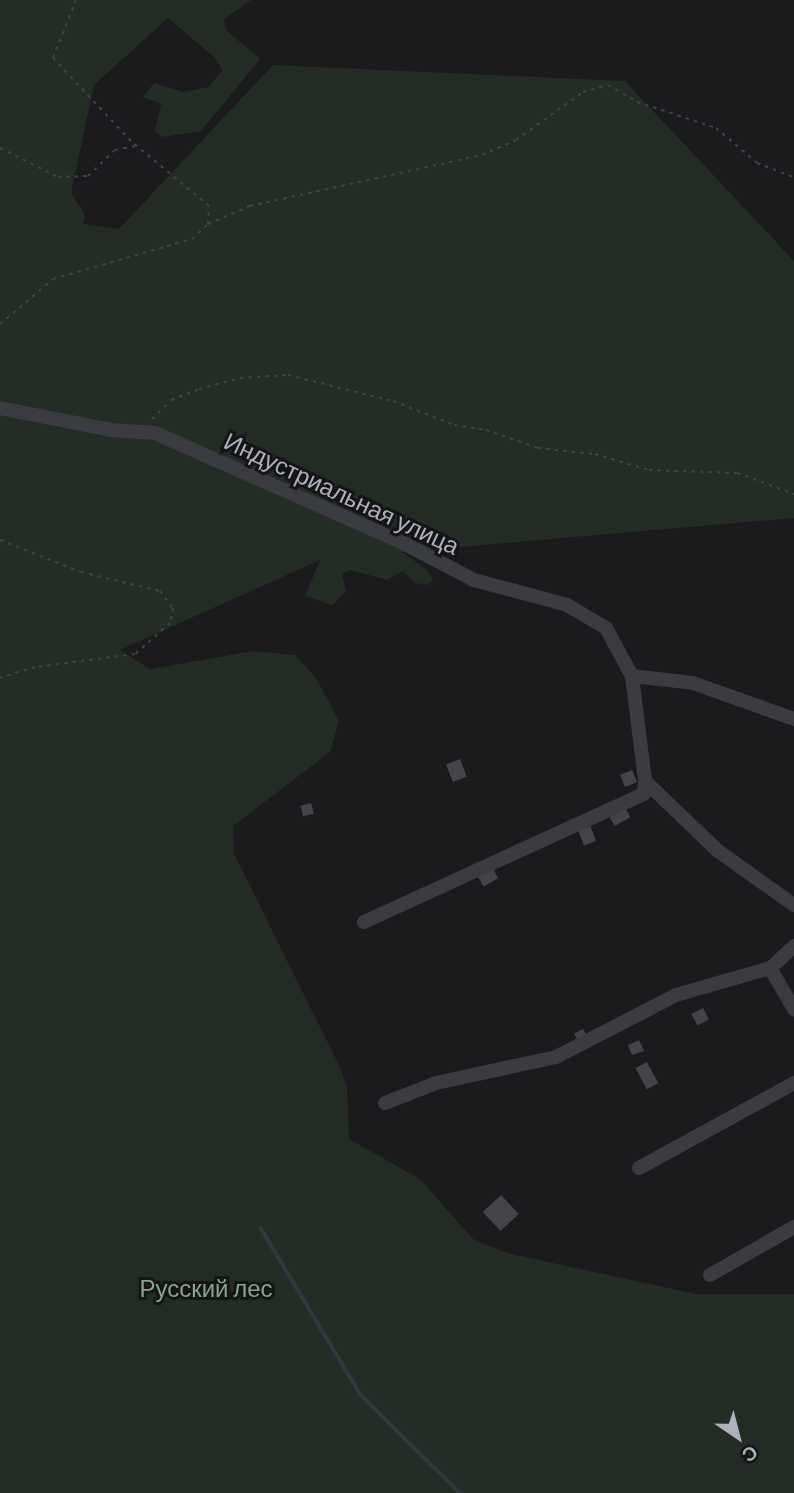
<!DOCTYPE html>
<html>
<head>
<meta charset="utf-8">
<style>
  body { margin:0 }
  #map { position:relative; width:794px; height:1493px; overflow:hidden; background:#1b1a1c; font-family:Barlow,sans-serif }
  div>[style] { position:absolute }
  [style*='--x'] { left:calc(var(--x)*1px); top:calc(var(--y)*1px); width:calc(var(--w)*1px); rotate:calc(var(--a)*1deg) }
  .green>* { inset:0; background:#242c26 }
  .stream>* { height:3.5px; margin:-1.75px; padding:0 1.75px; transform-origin:1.75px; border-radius:1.75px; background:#313840 }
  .building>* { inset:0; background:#454549; transform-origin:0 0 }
  .path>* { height:2px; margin-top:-1px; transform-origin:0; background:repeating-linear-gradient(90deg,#414348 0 3.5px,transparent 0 8.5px) }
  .minor>* { height:14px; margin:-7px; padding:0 7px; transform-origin:7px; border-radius:7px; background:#3b3c41 }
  span { translate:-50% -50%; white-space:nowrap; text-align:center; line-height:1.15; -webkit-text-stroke:6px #151517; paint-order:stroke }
  .street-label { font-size:24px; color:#aeb0bb }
  .park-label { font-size:24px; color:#86a58b }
  .north { position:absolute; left:703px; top:1402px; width:70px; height:70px; -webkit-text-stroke:5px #151517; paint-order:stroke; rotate:145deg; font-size:19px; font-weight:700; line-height:28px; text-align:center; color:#aeb0bb }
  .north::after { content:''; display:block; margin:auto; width:24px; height:32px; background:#aeb0bb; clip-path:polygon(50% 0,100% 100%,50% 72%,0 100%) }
</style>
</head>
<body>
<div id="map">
  <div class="green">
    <i style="clip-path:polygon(0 0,251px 0,224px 19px,227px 31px,260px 59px,201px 131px,162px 137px,155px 131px,161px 104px,143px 97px,154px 83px,183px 92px,208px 87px,223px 70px,215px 58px,168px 18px,94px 85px,71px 193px,85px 214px,83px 224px,119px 229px,273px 65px,625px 81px,794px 261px,794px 518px,403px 552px,428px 571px,433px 579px,428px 585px,415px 583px,403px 571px,387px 580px,350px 570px,342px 574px,346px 592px,332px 605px,305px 596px,320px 560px,120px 650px,150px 669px,254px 651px,295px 655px,316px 678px,339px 721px,330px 752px,233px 826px,234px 854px,337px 1061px,347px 1086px,349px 1139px,420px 1179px,473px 1239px,507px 1253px,696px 1294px,794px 1294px,794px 1493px,0 1493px)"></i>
  </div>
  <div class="stream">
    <i style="--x:261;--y:1228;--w:195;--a:59.1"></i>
    <i style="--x:361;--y:1395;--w:139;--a:44.7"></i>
  </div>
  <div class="building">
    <i style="left:460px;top:759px;width:19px;height:15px;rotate:69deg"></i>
    <i style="left:632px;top:770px;width:13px;height:13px;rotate:67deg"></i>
    <i style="left:311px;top:803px;width:11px;height:11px;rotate:75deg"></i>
    <i style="left:624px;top:806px;width:13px;height:18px;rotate:61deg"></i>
    <i style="left:590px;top:825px;width:17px;height:13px;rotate:69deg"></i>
    <i style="left:492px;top:867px;width:13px;height:17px;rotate:61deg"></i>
    <i style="left:703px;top:1008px;width:13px;height:13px;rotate:63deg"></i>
    <i style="left:583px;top:1029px;width:11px;height:10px;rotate:63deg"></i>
    <i style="clip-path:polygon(639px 1040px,644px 1051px,632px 1055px,628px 1045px)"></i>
    <i style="left:647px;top:1062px;width:24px;height:13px;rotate:62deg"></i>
    <i style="left:501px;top:1195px;width:26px;height:25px;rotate:47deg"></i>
  </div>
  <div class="path">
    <i style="--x:0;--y:148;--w:65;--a:26.6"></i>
    <i style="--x:58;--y:177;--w:30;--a:-2"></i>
    <i style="--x:88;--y:176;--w:37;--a:-44"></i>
    <i style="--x:115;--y:150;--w:21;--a:-11"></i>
    <i style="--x:208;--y:224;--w:46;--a:-23.2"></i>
    <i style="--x:250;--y:206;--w:238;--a:-12.4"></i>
    <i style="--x:482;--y:155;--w:37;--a:-24"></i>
    <i style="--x:516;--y:140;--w:82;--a:-35.6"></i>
    <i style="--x:583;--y:92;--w:26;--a:-16"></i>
    <i style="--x:608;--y:85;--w:34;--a:30"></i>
    <i style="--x:637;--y:102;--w:83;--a:18.2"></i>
    <i style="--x:716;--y:128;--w:54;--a:40.5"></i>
    <i style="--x:757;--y:163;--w:40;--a:21"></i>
    <i style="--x:0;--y:324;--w:70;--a:-40.3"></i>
    <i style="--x:53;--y:279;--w:145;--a:-16.1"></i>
    <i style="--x:192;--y:239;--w:22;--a:-43"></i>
    <i style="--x:208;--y:224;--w:18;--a:-87"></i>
    <i style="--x:209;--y:206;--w:102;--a:-140.2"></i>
    <i style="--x:131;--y:141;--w:114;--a:-133.2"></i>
    <i style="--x:53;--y:58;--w:62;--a:-68.4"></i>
    <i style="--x:152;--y:419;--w:27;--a:-45"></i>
    <i style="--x:171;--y:400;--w:30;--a:-21"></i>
    <i style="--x:199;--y:389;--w:42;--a:-15"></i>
    <i style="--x:240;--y:378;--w:48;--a:-3.6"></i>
    <i style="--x:288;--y:375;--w:108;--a:13.9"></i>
    <i style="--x:393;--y:401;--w:66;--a:21.5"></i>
    <i style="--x:454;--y:425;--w:32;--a:9"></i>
    <i style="--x:486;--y:430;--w:55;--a:19.1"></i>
    <i style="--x:538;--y:448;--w:57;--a:6"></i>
    <i style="--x:595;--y:454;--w:56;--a:16.5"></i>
    <i style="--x:649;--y:470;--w:88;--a:2"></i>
    <i style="--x:737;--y:473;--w:61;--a:20.2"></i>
    <i style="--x:0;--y:540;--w:87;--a:21.6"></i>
    <i style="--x:81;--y:572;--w:81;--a:13.5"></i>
    <i style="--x:160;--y:591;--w:21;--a:53"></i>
    <i style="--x:173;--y:608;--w:15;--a:101"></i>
    <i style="--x:170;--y:623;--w:47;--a:138.5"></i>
    <i style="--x:135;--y:654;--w:101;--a:172.6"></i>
    <i style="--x:35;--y:667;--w:37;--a:163"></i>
  </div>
  <div class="minor">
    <i style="--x:0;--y:408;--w:113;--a:11.2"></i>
    <i style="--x:111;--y:430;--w:44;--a:3.9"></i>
    <i style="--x:155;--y:433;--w:271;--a:23.9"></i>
    <i style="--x:403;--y:543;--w:80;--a:27.5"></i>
    <i style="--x:474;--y:580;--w:96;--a:15"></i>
    <i style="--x:567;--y:605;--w:45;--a:30.5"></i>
    <i style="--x:606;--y:628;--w:55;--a:61.6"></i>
    <i style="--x:632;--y:676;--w:106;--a:82.9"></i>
    <i style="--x:645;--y:781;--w:101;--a:43.8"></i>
    <i style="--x:718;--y:851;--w:93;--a:35.4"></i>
    <i style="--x:632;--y:676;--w:61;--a:6.5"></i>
    <i style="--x:693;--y:683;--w:107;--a:19.6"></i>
    <i style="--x:364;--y:922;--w:308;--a:-24.6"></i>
    <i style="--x:644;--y:794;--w:13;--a:-86"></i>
    <i style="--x:794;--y:946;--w:33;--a:137"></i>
    <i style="--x:770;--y:968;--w:48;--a:59.7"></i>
    <i style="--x:385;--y:1103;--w:55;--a:-21.4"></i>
    <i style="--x:436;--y:1083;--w:123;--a:-12.2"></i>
    <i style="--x:556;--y:1057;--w:135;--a:-27.3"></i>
    <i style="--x:676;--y:995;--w:98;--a:-16"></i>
    <i style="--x:639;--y:1168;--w:177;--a:-28.7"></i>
    <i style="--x:710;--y:1275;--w:97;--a:-29.7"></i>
  </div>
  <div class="street-label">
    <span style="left:342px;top:493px;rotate:25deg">Индустриальная улица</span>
  </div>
  <div class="park-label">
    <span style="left:206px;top:1288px">Русский лес</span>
  </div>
  <div class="north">С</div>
</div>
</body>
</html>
